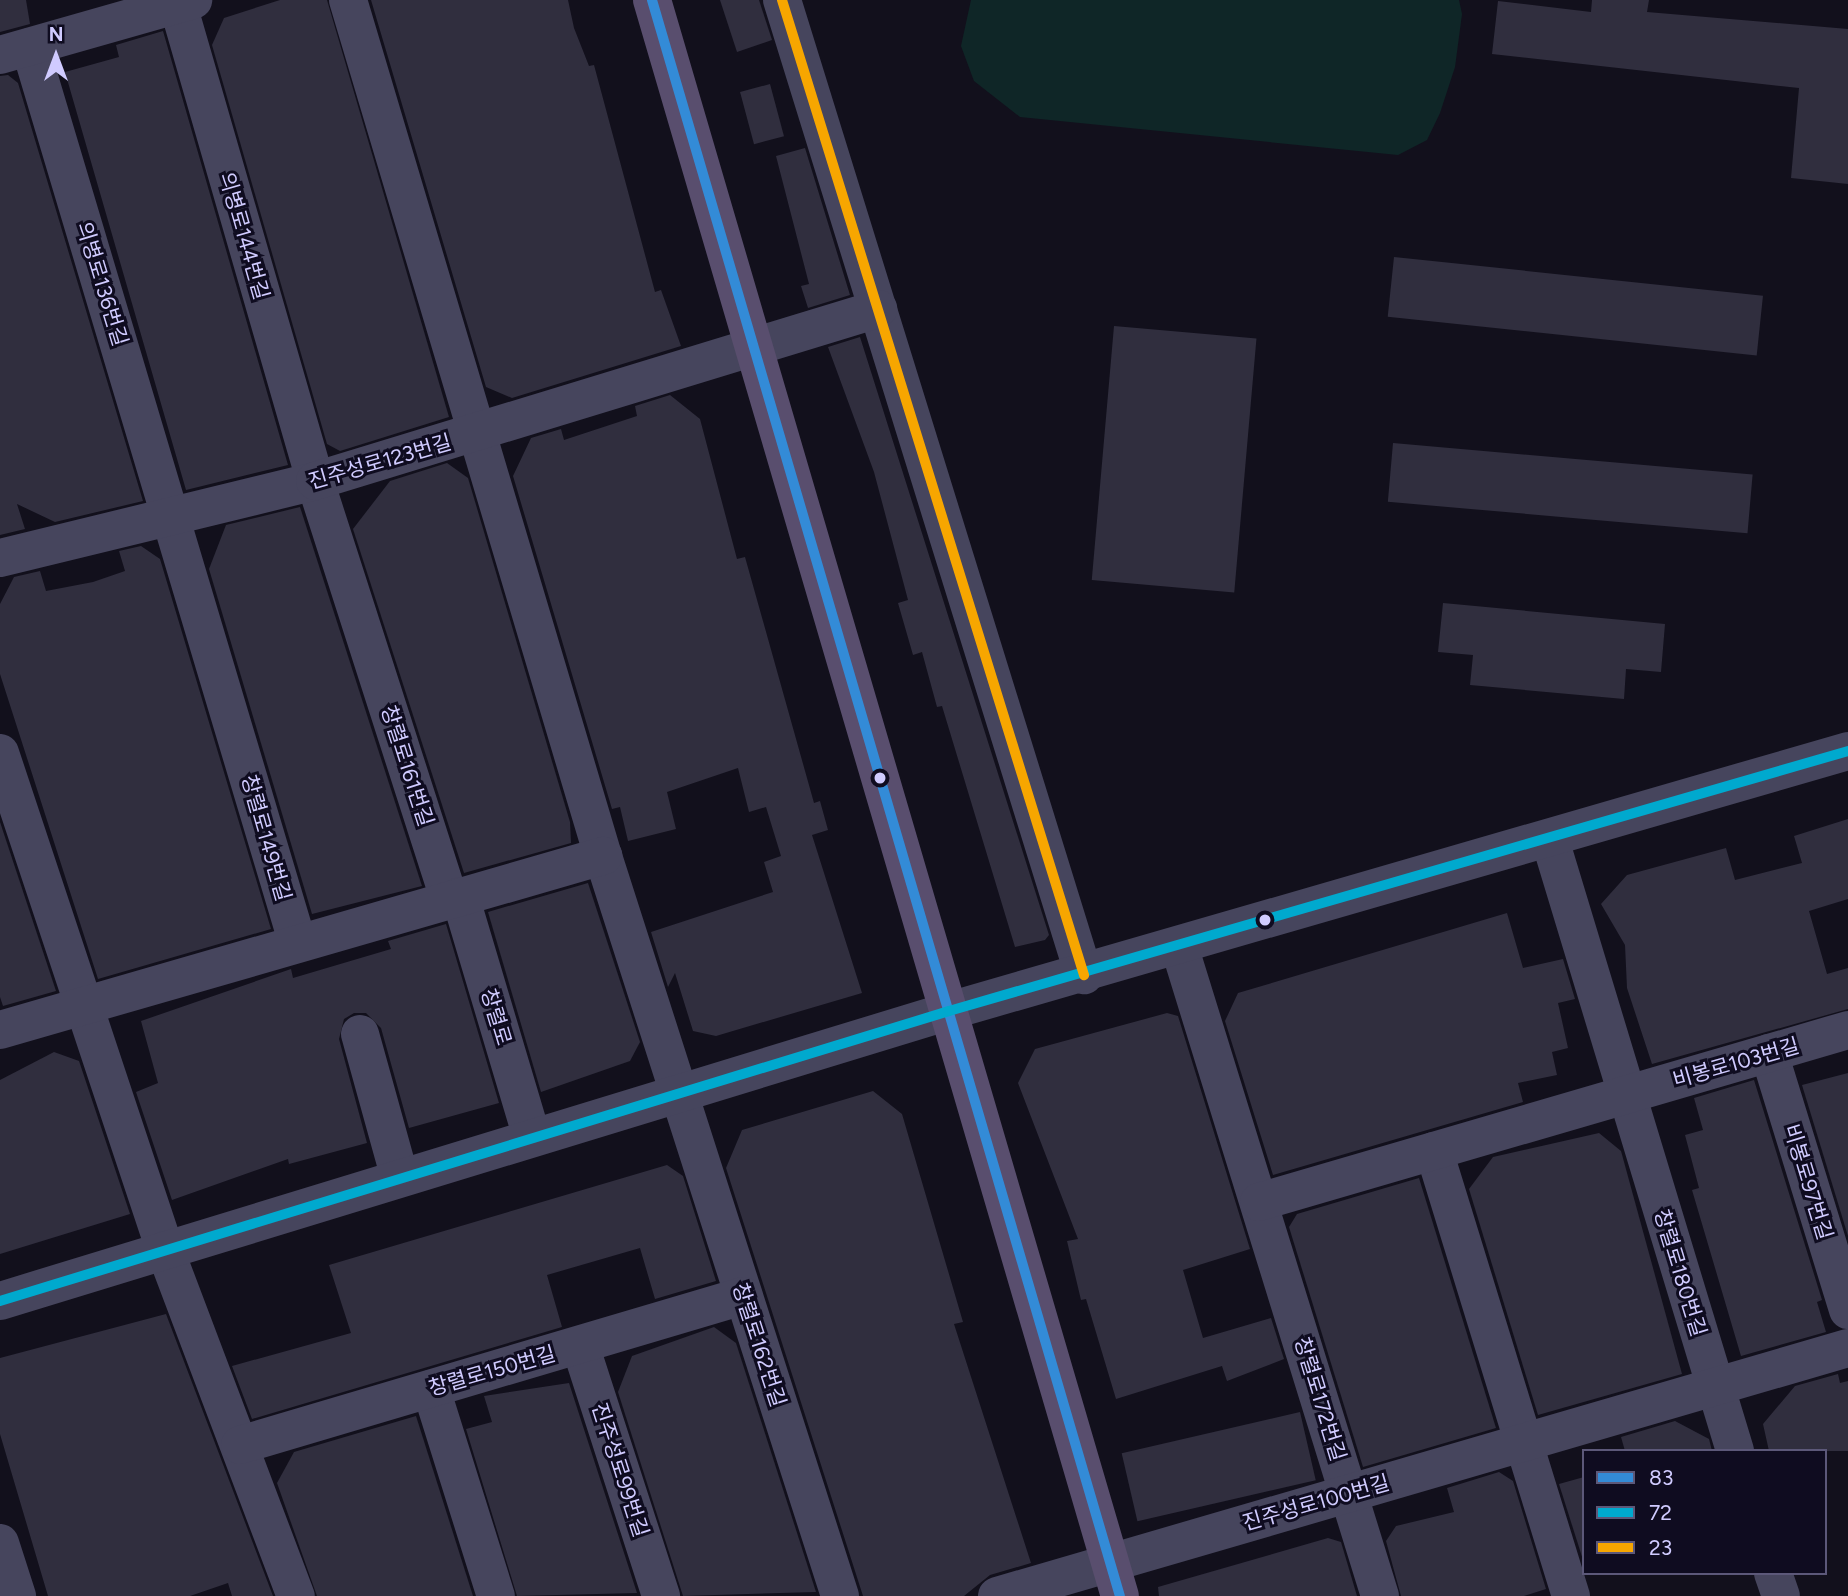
<!DOCTYPE html>
<html>
<head>
<meta charset="utf-8">
<style>
  body { margin:0 }
  #map { position:relative; width:1848px; height:1596px; overflow:hidden; background:#12101c; font-family:Figtree,"Noto Sans KR",sans-serif }
  div>[style] { position:absolute }
  [style*='--x'] { left:calc(var(--x)*1px); top:calc(var(--y)*1px); width:calc(var(--w)*1px); rotate:calc(var(--a)*1deg) }
  .green>* { inset:0; background:#0f2627 }
  .building>* { inset:0; background:#302e3e; transform-origin:0 0 }
  .minor>* { height:38px; margin:-19px; padding:0 19px; transform-origin:19px; border-radius:19px; background:#46455d }
  .major>* { height:38px; margin:-19px; padding:0 19px; transform-origin:19px; border-radius:19px; background:#594e6e }
  .bus-1>* { height:10px; margin:-5px; padding:0 5px; transform-origin:5px; border-radius:5px; background:#338bd7 }
  .bus-2>* { height:10px; margin:-5px; padding:0 5px; transform-origin:5px; border-radius:5px; background:#00a9ce }
  .bus-3>* { height:10px; margin:-5px; padding:0 5px; transform-origin:5px; border-radius:5px; background:#f7a600 }
  .dots>* { width:19px; height:19px; translate:-50% -50%; box-sizing:border-box; border:4px solid #0f0c20; border-radius:50% }
  span { translate:-50% -50%; white-space:nowrap; text-align:center; line-height:1.15; -webkit-text-stroke:6px #0f0c20; paint-order:stroke }
  .street-label { font-size:21px; color:#d0cbff }
  .legend { position:absolute; left:1582px; top:1449px; width:245px; height:126px; box-sizing:border-box; background:#0f0c20; border:2px solid #5c5879; margin:0; padding:9px 12px; list-style:none; font-size:21px; color:#d0cbff }
  .legend li { display:flex; align-items:center; gap:14px; height:35px }
  .legend b { width:35px; border:2px solid #5c5879 }
  .north { position:absolute; left:21px; top:21px; width:70px; height:70px; -webkit-text-stroke:5px #0f0c20; paint-order:stroke; rotate:0deg; font-size:19px; font-weight:700; line-height:28px; text-align:center; color:#d0cbff }
  .north::after { content:''; display:block; margin:auto; width:24px; height:32px; background:#d0cbff; clip-path:polygon(50% 0,100% 100%,50% 72%,0 100%) }
</style>
</head>
<body>
<div id="map">
  <div class="green">
    <i style="clip-path:polygon(971px 0,1459px 0,1462px 14px,1455px 67px,1440px 113px,1427px 140px,1398px 155px,1020px 117px,974px 81px,961px 46px)"></i>
  </div>
  <div class="building">
    <i style="clip-path:polygon(0 0,26px 0,30px 24px,0 32px)"></i>
    <i style="clip-path:polygon(280px 0,327px 0,449px 417px,340px 451px,327px 444px,212px 45px,224px 18px)"></i>
    <i style="clip-path:polygon(371px 0,568px 0,574px 28px,589px 66px,594px 65px,655px 292px,661px 290px,681px 346px,512px 398px,486px 387px)"></i>
    <i style="clip-path:polygon(720px 0,759px 0,772px 40px,737px 52px)"></i>
    <i style="clip-path:polygon(1592px 0,1649px 0,1647px 12px,1848px 29px,1848px 184px,1791px 178px,1799px 88px,1492px 54px,1498px 1px,1591px 12px)"></i>
    <i style="clip-path:polygon(163px 31px,288px 465px,186px 490px,65px 72px,119px 57px,116px 45px)"></i>
    <i style="clip-path:polygon(8px 75px,18px 83px,143px 501px,55px 522px,17px 504px,25px 529px,0 535px,0 76px)"></i>
    <i style="left:770px;top:84px;width:54px;height:31px;rotate:75deg"></i>
    <i style="clip-path:polygon(805px 148px,850px 295px,808px 308px,801px 286px,809px 284px,776px 156px)"></i>
    <i style="left:1394px;top:257px;width:371px;height:60px;rotate:6deg"></i>
    <i style="left:1114px;top:326px;width:143px;height:255px;rotate:5deg"></i>
    <i style="clip-path:polygon(860px 337px,1049px 935px,1045px 940px,1015px 947px,942px 706px,937px 707px,922px 652px,913px 655px,898px 603px,908px 600px,874px 472px,828px 347px)"></i>
    <i style="clip-path:polygon(670px 395px,700px 419px,737px 559px,745px 557px,814px 803px,820px 801px,828px 830px,812px 835px,862px 993px,716px 1036px,693px 1031px,675px 973px,668px 987px,651px 932px,773px 892px,764px 862px,781px 856px,766px 807px,749px 812px,738px 768px,667px 792px,676px 829px,628px 841px,620px 807px,612px 809px,513px 476px,531px 438px,561px 429px,564px 440px,637px 416px,635px 406px)"></i>
    <i style="left:1393px;top:443px;width:361px;height:59px;rotate:5deg"></i>
    <i style="clip-path:polygon(447px 463px,468px 478px,570px 822px,571px 843px,464px 873px,353px 529px,390px 481px)"></i>
    <i style="clip-path:polygon(300px 507px,422px 886px,312px 914px,209px 569px,226px 525px)"></i>
    <i style="clip-path:polygon(141px 546px,160px 559px,271px 929px,98px 979px,0 674px,0 604px,14px 577px,40px 571px,46px 591px,93px 582px,125px 571px,119px 551px)"></i>
    <i style="clip-path:polygon(1443px 603px,1665px 624px,1661px 672px,1626px 669px,1624px 699px,1470px 685px,1473px 655px,1438px 652px)"></i>
    <i style="clip-path:polygon(1848px 819px,1848px 899px,1809px 911px,1827px 974px,1848px 968px,1848px 1009px,1652px 1064px,1627px 988px,1625px 945px,1601px 904px,1627px 875px,1726px 848px,1735px 880px,1802px 863px,1794px 836px)"></i>
    <i style="clip-path:polygon(0 822px,56px 991px,3px 1006px,0 997px)"></i>
    <i style="clip-path:polygon(588px 883px,640px 1042px,630px 1061px,541px 1092px,488px 912px)"></i>
    <i style="clip-path:polygon(1507px 913px,1523px 968px,1563px 959px,1575px 999px,1558px 1003px,1568px 1048px,1552px 1052px,1557px 1075px,1518px 1083px,1523px 1102px,1273px 1175px,1225px 1021px,1238px 993px)"></i>
    <i style="clip-path:polygon(446px 924px,499px 1103px,409px 1128px,381px 1028px,366px 1013px,354px 1013px,344px 1019px,339px 1039px,367px 1143px,289px 1164px,288px 1159px,172px 1200px,136px 1092px,158px 1083px,141px 1021px,291px 969px,293px 978px,391px 949px,388px 941px)"></i>
    <i style="clip-path:polygon(1167px 1013px,1178px 1016px,1250px 1249px,1183px 1270px,1203px 1338px,1271px 1318px,1284px 1359px,1227px 1381px,1222px 1366px,1116px 1399px,1086px 1299px,1081px 1300px,1067px 1241px,1078px 1239px,1018px 1083px,1035px 1049px)"></i>
    <i style="clip-path:polygon(54px 1052px,79px 1061px,130px 1214px,0 1254px,0 1080px)"></i>
    <i style="clip-path:polygon(1848px 1073px,1848px 1236px,1802px 1085px)"></i>
    <i style="clip-path:polygon(1754px 1080px,1822px 1300px,1817px 1302px,1826px 1332px,1741px 1356px,1692px 1190px,1699px 1188px,1685px 1135px,1703px 1130px,1694px 1098px)"></i>
    <i style="clip-path:polygon(873px 1091px,902px 1114px,963px 1322px,954px 1324px,1031px 1563px,990px 1575px,964px 1596px,863px 1596px,726px 1168px,742px 1130px)"></i>
    <i style="clip-path:polygon(1599px 1133px,1621px 1151px,1682px 1374px,1538px 1415px,1469px 1189px,1493px 1157px)"></i>
    <i style="clip-path:polygon(667px 1165px,683px 1176px,716px 1281px,655px 1299px,640px 1248px,547px 1275px,562px 1327px,252px 1419px,232px 1366px,351px 1333px,329px 1265px)"></i>
    <i style="clip-path:polygon(1419px 1178px,1496px 1428px,1363px 1467px,1289px 1227px,1297px 1214px)"></i>
    <i style="clip-path:polygon(166px 1314px,273px 1596px,232px 1596px,228px 1583px,190px 1596px,48px 1596px,0 1434px,0 1358px)"></i>
    <i style="clip-path:polygon(714px 1327px,736px 1343px,816px 1592px,683px 1596px,618px 1392px,632px 1356px)"></i>
    <i style="clip-path:polygon(1838px 1374px,1840px 1383px,1848px 1381px,1848px 1451px,1769px 1451px,1763px 1424px,1795px 1386px)"></i>
    <i style="clip-path:polygon(569px 1383px,637px 1593px,517px 1596px,466px 1429px,492px 1422px,484px 1396px)"></i>
    <i style="left:1300px;top:1412px;width:70px;height:183px;rotate:77deg"></i>
    <i style="clip-path:polygon(416px 1416px,473px 1596px,317px 1596px,277px 1483px,294px 1452px)"></i>
    <i style="clip-path:polygon(1675px 1421px,1709px 1439px,1712px 1451px,1625px 1451px,1621px 1437px)"></i>
    <i style="clip-path:polygon(1499px 1472px,1513px 1481px,1546px 1589px,1524px 1596px,1401px 1596px,1386px 1541px,1396px 1526px,1454px 1512px,1447px 1488px)"></i>
    <i style="clip-path:polygon(1584px 1477px,1584px 1563px,1559px 1484px)"></i>
    <i style="clip-path:polygon(1328px 1538px,1341px 1542px,1357px 1596px,1159px 1596px,1158px 1587px)"></i>
  </div>
  <div class="minor">
    <i style="--x:348;--y:0;--w:893;--a:73.41"></i>
    <i style="--x:603;--y:856;--w:777;--a:72.24"></i>
    <i style="--x:782;--y:0;--w:1021;--a:72.79"></i>
    <i style="--x:178;--y:5;--w:495;--a:73.9"></i>
    <i style="--x:315;--y:481;--w:439;--a:72.2"></i>
    <i style="--x:30;--y:47;--w:933;--a:73.37"></i>
    <i style="--x:0;--y:55;--w:201;--a:-15.9"></i>
    <i style="--x:0;--y:558;--w:324;--a:-13.7"></i>
    <i style="--x:315;--y:481;--w:589;--a:-16.99"></i>
    <i style="--x:0;--y:753;--w:524;--a:71.63"></i>
    <i style="--x:165;--y:1250;--w:370;--a:69.3"></i>
    <i style="--x:1550;--y:840;--w:638;--a:73.15"></i>
    <i style="--x:460;--y:896;--w:252;--a:73.4"></i>
    <i style="--x:1180;--y:949;--w:677;--a:72.82"></i>
    <i style="--x:0;--y:1030;--w:628;--a:-16.1"></i>
    <i style="--x:360;--y:1034;--w:149;--a:74.5"></i>
    <i style="--x:1769;--y:1053;--w:269;--a:72.9"></i>
    <i style="--x:1434;--y:1151;--w:466;--a:72.9"></i>
    <i style="--x:1259;--y:1202;--w:614;--a:-16.28"></i>
    <i style="--x:0;--y:1301;--w:992;--a:-16.99"></i>
    <i style="--x:949;--y:1011;--w:936;--a:-16.13"></i>
    <i style="--x:580;--y:1345;--w:264;--a:72.1"></i>
    <i style="--x:431;--y:1389;--w:217;--a:72.6"></i>
    <i style="--x:240;--y:1445;--w:525;--a:-16.5"></i>
    <i style="--x:0;--y:1543;--w:56;--a:72.2"></i>
    <i style="--x:1773;--y:1573;--w:24;--a:71"></i>
    <i style="--x:997;--y:1596;--w:886;--a:-16.25"></i>
  </div>
  <div class="major">
    <i style="--x:652;--y:0;--w:1663;--a:73.66"></i>
  </div>
  <div class="bus-1">
    <i style="--x:652;--y:0;--w:1663;--a:73.66"></i>
  </div>
  <div class="bus-2">
    <i style="--x:0;--y:1301;--w:992;--a:-16.99"></i>
    <i style="--x:949;--y:1011;--w:936;--a:-16.13"></i>
  </div>
  <div class="bus-3">
    <i style="--x:782;--y:0;--w:1021;--a:72.79"></i>
  </div>
  <div class="dots">
    <i style="left:880px;top:778px;background:#d0cbff"></i>
    <i style="left:1265px;top:920px;background:#d0cbff"></i>
  </div>
  <div class="street-label">
    <span style="left:244px;top:236px;rotate:74deg">의병로144번길</span>
    <span style="left:102px;top:284px;rotate:73deg">의병로136번길</span>
    <span style="left:380px;top:462px;rotate:-16deg">진주성로123번길</span>
    <span style="left:407px;top:766px;rotate:72deg">창렬로161번길</span>
    <span style="left:266px;top:838px;rotate:74deg">창렬로149번길</span>
    <span style="left:496px;top:1017px;rotate:73deg">창렬로</span>
    <span style="left:1736px;top:1063px;rotate:-16deg">비봉로103번길</span>
    <span style="left:1808px;top:1182px;rotate:73deg">비봉로97번길</span>
    <span style="left:1680px;top:1273px;rotate:73deg">창렬로180번길</span>
    <span style="left:759px;top:1345px;rotate:72deg">창렬로162번길</span>
    <span style="left:492px;top:1371px;rotate:-16deg">창렬로150번길</span>
    <span style="left:1320px;top:1399px;rotate:73deg">창렬로172번길</span>
    <span style="left:620px;top:1470px;rotate:72deg">진주성로99번길</span>
    <span style="left:1316px;top:1503px;rotate:-16deg">진주성로100번길</span>
  </div>
  <ul class="legend">
  <li><b style="height:9px;background:#338bd7"></b>83</li>
  <li><b style="height:9px;background:#00a9ce"></b>72</li>
  <li><b style="height:9px;background:#f7a600"></b>23</li>
  </ul>
  <div class="north">N</div>
</div>
</body>
</html>
